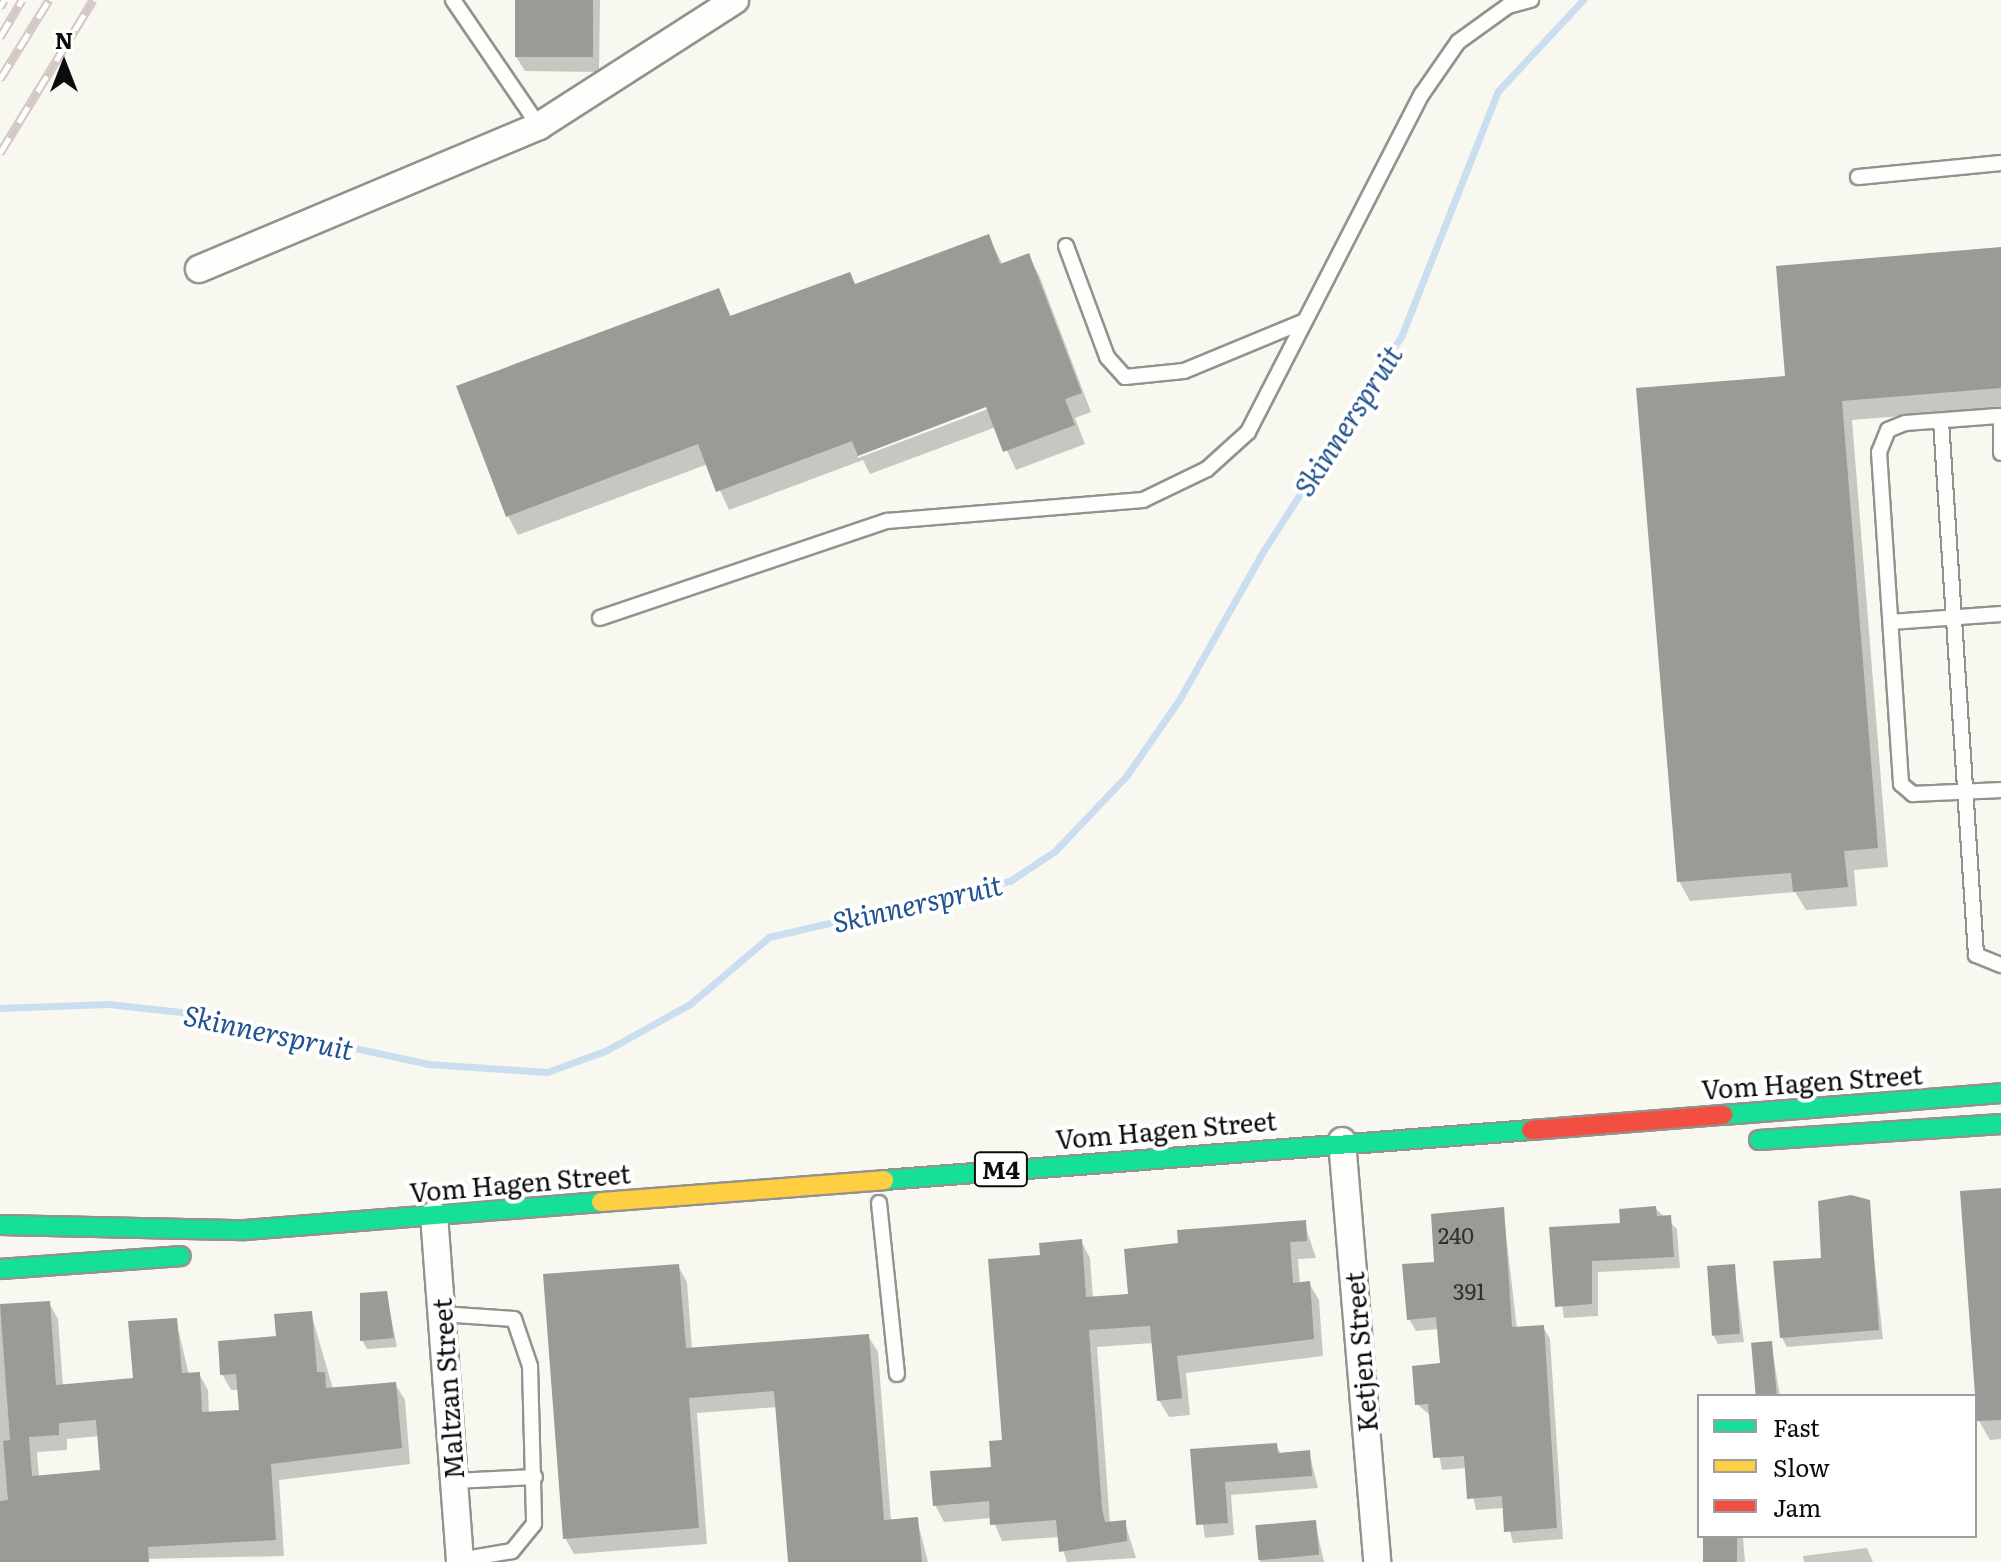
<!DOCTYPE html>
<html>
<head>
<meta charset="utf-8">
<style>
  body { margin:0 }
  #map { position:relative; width:2001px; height:1562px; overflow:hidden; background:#f9f8f0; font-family:Literata,serif }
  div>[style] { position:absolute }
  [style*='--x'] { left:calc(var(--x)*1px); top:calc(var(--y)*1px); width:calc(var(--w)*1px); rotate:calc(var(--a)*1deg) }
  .shadow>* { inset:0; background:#0003 }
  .stream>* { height:7px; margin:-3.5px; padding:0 3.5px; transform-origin:3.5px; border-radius:3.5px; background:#cadeef }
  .building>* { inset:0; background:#9c9a96; transform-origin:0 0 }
  .roads { filter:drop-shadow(2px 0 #93928f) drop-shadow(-2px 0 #93928f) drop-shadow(0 2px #93928f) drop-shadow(0 -2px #93928f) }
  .lane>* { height:14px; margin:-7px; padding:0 7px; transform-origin:7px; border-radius:7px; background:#fefefd }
  .street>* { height:26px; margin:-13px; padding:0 13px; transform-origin:13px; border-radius:13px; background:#fefefd }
  .fast>* { height:18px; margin:-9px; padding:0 9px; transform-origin:9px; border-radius:9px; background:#16e098 }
  .slow>* { height:18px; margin:-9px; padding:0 9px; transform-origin:9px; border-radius:9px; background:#ffcf43 }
  .jam>* { height:18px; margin:-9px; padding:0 9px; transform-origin:9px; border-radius:9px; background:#f24e42 }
  .rail>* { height:9px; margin-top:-4.5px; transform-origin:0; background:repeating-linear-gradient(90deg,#fff 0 18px,#d4c7c5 0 36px); box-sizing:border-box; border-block:2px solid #d4c7c5 }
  span { translate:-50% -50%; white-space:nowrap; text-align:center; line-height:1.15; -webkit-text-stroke:8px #fff; paint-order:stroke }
  .number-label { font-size:22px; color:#30302e }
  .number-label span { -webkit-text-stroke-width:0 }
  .shield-label span { padding:2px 6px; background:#fff; border:2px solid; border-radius:6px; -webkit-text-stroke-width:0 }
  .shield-label { font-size:24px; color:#0c0c0c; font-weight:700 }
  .street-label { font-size:26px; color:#0c0c0c }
  .water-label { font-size:28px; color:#23538f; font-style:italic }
  .legend { position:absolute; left:1697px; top:1394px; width:280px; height:144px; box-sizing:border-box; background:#fff; border:2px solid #9e9e9e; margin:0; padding:10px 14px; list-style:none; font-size:24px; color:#0c0c0c }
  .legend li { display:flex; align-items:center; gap:16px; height:40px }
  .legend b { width:40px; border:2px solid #9e9e9e }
  .north { position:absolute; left:24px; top:24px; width:80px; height:80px; -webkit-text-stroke:6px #fff; paint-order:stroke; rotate:0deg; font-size:22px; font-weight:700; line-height:32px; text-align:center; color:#0c0c0c }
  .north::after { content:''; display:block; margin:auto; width:28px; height:36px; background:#0c0c0c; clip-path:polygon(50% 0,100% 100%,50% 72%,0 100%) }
</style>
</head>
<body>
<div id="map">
  <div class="shadow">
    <i style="clip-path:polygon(517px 0,600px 0,599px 72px,525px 71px,516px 57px)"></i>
    <i style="clip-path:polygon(evenodd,988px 236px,1003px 265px,1028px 256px,1039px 275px,1091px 412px,1075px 418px,1085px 444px,1016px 470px,996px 427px,870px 474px,863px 460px,729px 510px,708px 464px,518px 535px,508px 516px,718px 290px,732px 318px,849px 274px,856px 286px,988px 236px,995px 402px,996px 406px,858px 458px,858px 453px,995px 402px)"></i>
    <i style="clip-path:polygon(2001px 249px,2001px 408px,1852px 420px,1888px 867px,1854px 870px,1857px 906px,1806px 910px,1795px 892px,1690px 901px,1679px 881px,1788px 378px)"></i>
    <i style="clip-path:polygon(2001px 1190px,2001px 1439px,1990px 1440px,1979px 1421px)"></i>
    <i style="clip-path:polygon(1868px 1202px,1883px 1339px,1787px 1347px,1782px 1338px,1823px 1259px)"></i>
    <i style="clip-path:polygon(1655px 1208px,1677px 1229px,1680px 1268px,1598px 1272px,1598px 1316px,1564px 1318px,1551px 1229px,1622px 1224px)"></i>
    <i style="clip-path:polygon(1503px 1209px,1517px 1329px,1543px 1327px,1550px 1339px,1563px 1539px,1513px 1543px,1504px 1508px,1476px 1510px,1467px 1468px,1442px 1470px,1431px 1416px,1417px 1404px,1443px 1365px,1439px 1329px,1416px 1331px,1409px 1319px,1436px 1263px,1433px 1215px)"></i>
    <i style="clip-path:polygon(1304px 1222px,1316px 1258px,1298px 1259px,1300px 1284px,1309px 1283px,1319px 1300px,1323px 1356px,1186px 1373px,1190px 1415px,1169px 1417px,1159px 1400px,1153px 1343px,1097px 1347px,1110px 1524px,1125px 1523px,1136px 1558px,1067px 1562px,1059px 1537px,1002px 1541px,992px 1518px,944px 1522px,935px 1505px,993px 1469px,1004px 1442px,1042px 1257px,1081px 1241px,1090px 1258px,1093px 1299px,1131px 1295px,1180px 1245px)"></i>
    <i style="clip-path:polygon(678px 1266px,687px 1282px,692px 1350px,868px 1336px,878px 1352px,891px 1521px,917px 1519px,928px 1562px,790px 1562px,778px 1407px,697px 1413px,707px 1544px,574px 1554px,565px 1538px)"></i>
    <i style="clip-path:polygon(1734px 1266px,1744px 1342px,1718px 1344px,1713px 1335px)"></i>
    <i style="clip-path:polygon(386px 1293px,397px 1347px,367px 1349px,362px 1340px)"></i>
    <i style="clip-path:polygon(evenodd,49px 1303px,58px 1319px,63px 1386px,135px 1380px,176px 1320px,189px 1375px,199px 1374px,208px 1390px,209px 1414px,241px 1411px,239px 1390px,231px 1390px,222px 1374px,311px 1313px,333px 1389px,395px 1384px,405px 1400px,410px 1464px,279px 1480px,284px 1556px,0 1562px,0 1306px,49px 1303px,100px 1436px,102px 1472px,39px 1477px,37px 1452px,67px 1450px,67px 1439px,100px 1436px)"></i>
    <i style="clip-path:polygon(1771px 1343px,1780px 1396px,1757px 1396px)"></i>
    <i style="clip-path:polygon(1276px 1445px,1281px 1454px,1309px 1452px,1318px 1488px,1231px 1495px,1234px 1535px,1205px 1538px,1192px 1451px)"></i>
    <i style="clip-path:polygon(1315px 1522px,1324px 1562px,1260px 1562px,1257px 1526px)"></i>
    <i style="clip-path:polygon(1705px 1536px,1756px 1536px,1756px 1537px,1743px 1538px,1745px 1562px,1707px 1562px)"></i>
    <i style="clip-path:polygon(1867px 1548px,1873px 1562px,1804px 1562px,1803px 1556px)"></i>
  </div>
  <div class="stream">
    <i style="--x:0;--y:1008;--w:108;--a:-2.1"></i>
    <i style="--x:108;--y:1004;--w:83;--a:6.2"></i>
    <i style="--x:191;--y:1013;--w:242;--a:12.1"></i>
    <i style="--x:428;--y:1064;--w:119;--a:3.8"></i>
    <i style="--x:547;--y:1072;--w:62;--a:-19.9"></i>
    <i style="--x:605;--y:1051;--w:97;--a:-28.9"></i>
    <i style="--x:690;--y:1004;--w:104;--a:-40.3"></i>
    <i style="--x:769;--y:937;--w:247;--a:-13.1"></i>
    <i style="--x:1010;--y:881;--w:54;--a:-33.7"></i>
    <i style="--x:1055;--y:851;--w:105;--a:-46.5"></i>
    <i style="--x:1127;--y:775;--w:91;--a:-55.3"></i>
    <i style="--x:1179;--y:700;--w:172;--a:-60.5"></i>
    <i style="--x:1264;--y:550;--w:253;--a:-57.3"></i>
    <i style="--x:1401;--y:337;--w:264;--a:-68.5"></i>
    <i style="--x:1498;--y:91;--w:125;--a:-47"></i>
  </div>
  <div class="building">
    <i style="left:515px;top:0;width:78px;height:57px"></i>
    <i style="clip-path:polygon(989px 234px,1000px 264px,1029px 253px,1082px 393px,1065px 399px,1075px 425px,1003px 452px,986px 407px,858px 456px,852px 441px,716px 492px,698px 444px,506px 517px,456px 386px,719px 288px,730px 316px,850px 272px,855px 284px)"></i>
    <i style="clip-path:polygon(2001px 247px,2001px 388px,1842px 401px,1878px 848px,1844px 851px,1848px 887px,1793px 892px,1791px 873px,1677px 882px,1636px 388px,1785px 376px,1776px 266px)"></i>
    <i style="clip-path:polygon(2001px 1188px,2001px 1420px,1977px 1421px,1960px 1191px)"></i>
    <i style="clip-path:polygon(1851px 1195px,1870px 1200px,1879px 1330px,1780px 1338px,1773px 1261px,1821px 1258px,1818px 1201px)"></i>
    <i style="clip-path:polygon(1656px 1206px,1657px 1216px,1671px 1215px,1674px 1257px,1592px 1261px,1592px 1304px,1555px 1307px,1549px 1227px,1620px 1223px,1619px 1209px)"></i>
    <i style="clip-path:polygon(1504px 1207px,1512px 1327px,1544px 1325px,1557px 1528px,1504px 1532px,1502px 1496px,1467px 1499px,1464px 1456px,1433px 1458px,1428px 1404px,1415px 1405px,1412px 1366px,1440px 1363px,1436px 1317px,1407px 1320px,1402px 1264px,1434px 1262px,1431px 1214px)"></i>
    <i style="clip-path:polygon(1306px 1220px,1307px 1241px,1290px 1242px,1293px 1283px,1310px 1281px,1314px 1339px,1177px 1356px,1182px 1398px,1157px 1401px,1150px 1326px,1089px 1330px,1102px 1509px,1105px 1522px,1126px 1520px,1127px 1541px,1059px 1552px,1056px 1520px,990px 1525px,989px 1501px,933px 1506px,930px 1471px,991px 1467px,989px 1441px,1002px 1440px,988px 1259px,1040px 1255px,1039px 1243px,1082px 1239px,1086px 1297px,1128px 1294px,1124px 1249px,1178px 1243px,1177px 1230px)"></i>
    <i style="clip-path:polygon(679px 1264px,686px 1348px,869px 1334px,884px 1520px,918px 1517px,922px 1562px,788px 1562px,774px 1391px,689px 1398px,699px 1528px,563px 1539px,543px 1274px)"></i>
    <i style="left:1735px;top:1264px;width:70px;height:28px;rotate:86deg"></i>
    <i style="clip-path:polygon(387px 1291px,394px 1338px,360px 1341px,360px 1293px)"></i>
    <i style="clip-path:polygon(evenodd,50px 1301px,56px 1385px,133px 1378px,128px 1321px,177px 1318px,182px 1373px,200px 1372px,202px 1412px,239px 1410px,236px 1374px,220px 1375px,218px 1341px,276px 1336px,274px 1314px,312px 1311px,317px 1372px,325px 1372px,326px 1388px,396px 1382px,402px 1448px,271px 1464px,276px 1540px,148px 1547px,149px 1562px,0 1562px,0 1501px,8px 1500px,3px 1441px,10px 1440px,0 1304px,50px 1301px,96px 1420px,100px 1470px,32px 1476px,29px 1437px,59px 1435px,59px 1423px,96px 1420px)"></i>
    <i style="left:1772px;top:1341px;width:55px;height:21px;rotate:85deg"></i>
    <i style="clip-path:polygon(1277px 1443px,1278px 1453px,1310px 1450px,1312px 1476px,1225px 1482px,1228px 1523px,1196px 1525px,1190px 1449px)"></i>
    <i style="left:1316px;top:1520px;width:35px;height:61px;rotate:85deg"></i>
    <i style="left:1703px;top:1536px;width:34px;height:26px"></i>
  </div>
  <div class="roads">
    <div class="lane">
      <i style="--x:453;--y:0;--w:153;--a:55.7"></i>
      <i style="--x:1858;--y:177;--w:144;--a:-5.6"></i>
      <i style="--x:1066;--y:246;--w:118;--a:69.7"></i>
      <i style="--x:1107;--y:357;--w:27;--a:48"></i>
      <i style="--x:1125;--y:377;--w:59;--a:-5.8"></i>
      <i style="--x:1184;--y:371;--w:131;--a:-22.5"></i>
      <i style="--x:1998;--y:416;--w:93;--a:175.7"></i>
      <i style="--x:1905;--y:423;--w:18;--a:158"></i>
      <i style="--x:1888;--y:430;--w:24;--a:112"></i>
      <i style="--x:1879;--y:452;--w:333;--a:86.2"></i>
      <i style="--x:1901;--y:784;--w:16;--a:40"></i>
      <i style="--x:1913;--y:794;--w:88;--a:-2.6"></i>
      <i style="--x:2001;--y:416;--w:37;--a:90"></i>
      <i style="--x:1941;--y:421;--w:535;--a:86.25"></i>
      <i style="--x:1976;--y:955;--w:27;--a:22"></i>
      <i style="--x:600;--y:618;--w:303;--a:-18.7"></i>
      <i style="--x:887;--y:521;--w:257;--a:-4.7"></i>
      <i style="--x:1143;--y:500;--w:71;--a:-25.8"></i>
      <i style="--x:1207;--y:469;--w:55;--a:-42.1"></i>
      <i style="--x:1248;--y:432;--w:380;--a:-62.8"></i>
      <i style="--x:1422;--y:94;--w:63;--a:-55.3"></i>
      <i style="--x:1458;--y:42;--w:62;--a:-35.8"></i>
      <i style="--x:1508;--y:6;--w:24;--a:-15"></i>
      <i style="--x:1891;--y:622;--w:110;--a:-4.2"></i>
      <i style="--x:879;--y:1203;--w:172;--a:84"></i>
      <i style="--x:441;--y:1314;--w:73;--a:3.9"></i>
      <i style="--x:514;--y:1319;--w:50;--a:71.2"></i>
      <i style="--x:530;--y:1366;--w:158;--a:88.5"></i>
      <i style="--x:534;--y:1524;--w:35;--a:129"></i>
      <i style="--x:512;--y:1551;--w:53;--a:170.2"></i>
      <i style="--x:454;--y:1481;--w:81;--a:-2.8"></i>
    </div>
    <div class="street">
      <i style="--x:199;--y:269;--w:369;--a:-22.8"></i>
      <i style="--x:539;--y:126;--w:233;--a:-32.7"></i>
      <i style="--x:1342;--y:1141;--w:422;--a:85.2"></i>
      <i style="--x:434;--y:1215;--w:348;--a:85.7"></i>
    </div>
    <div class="fast">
      <i style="--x:1723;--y:1115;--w:279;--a:-4.5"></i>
      <i style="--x:1759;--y:1140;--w:243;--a:-3.8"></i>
      <i style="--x:884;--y:1180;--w:649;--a:-4.42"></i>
      <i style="--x:0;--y:1225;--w:245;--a:1.2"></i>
      <i style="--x:245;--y:1230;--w:357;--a:-4.5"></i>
      <i style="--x:0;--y:1269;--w:181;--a:-4.1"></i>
    </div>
    <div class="slow">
      <i style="--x:601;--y:1202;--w:284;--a:-4.4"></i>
    </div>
    <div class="jam">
      <i style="--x:1531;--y:1130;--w:193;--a:-4.5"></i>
    </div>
  </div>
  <div class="rail">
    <i style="--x:0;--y:7;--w:8;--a:-60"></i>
    <i style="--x:0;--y:37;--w:43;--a:-59.3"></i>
    <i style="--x:0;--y:79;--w:93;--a:-58.2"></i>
    <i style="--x:0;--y:153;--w:179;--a:-58.7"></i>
  </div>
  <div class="number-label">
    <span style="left:1456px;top:1235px">240</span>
    <span style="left:1469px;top:1291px">391</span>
  </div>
  <div class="shield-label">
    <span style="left:1001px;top:1169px">M4</span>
  </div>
  <div class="street-label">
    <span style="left:1812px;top:1081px;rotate:-4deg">Vom Hagen Street</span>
    <span style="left:1166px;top:1129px;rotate:-5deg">Vom Hagen Street</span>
    <span style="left:520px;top:1182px;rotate:-5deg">Vom Hagen Street</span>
    <span style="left:1360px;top:1352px;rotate:-95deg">Ketjen Street</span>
    <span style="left:447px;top:1389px;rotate:-94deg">Maltzan Street</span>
  </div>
  <div class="water-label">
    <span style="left:1347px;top:420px;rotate:-57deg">Skinnerspruit</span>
    <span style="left:917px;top:902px;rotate:-13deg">Skinnerspruit</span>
    <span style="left:269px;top:1031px;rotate:12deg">Skinnerspruit</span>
  </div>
  <ul class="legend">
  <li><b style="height:10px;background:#16e098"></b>Fast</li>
  <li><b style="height:10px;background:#ffcf43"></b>Slow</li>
  <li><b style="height:10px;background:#f24e42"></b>Jam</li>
  </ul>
  <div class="north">N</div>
</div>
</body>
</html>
